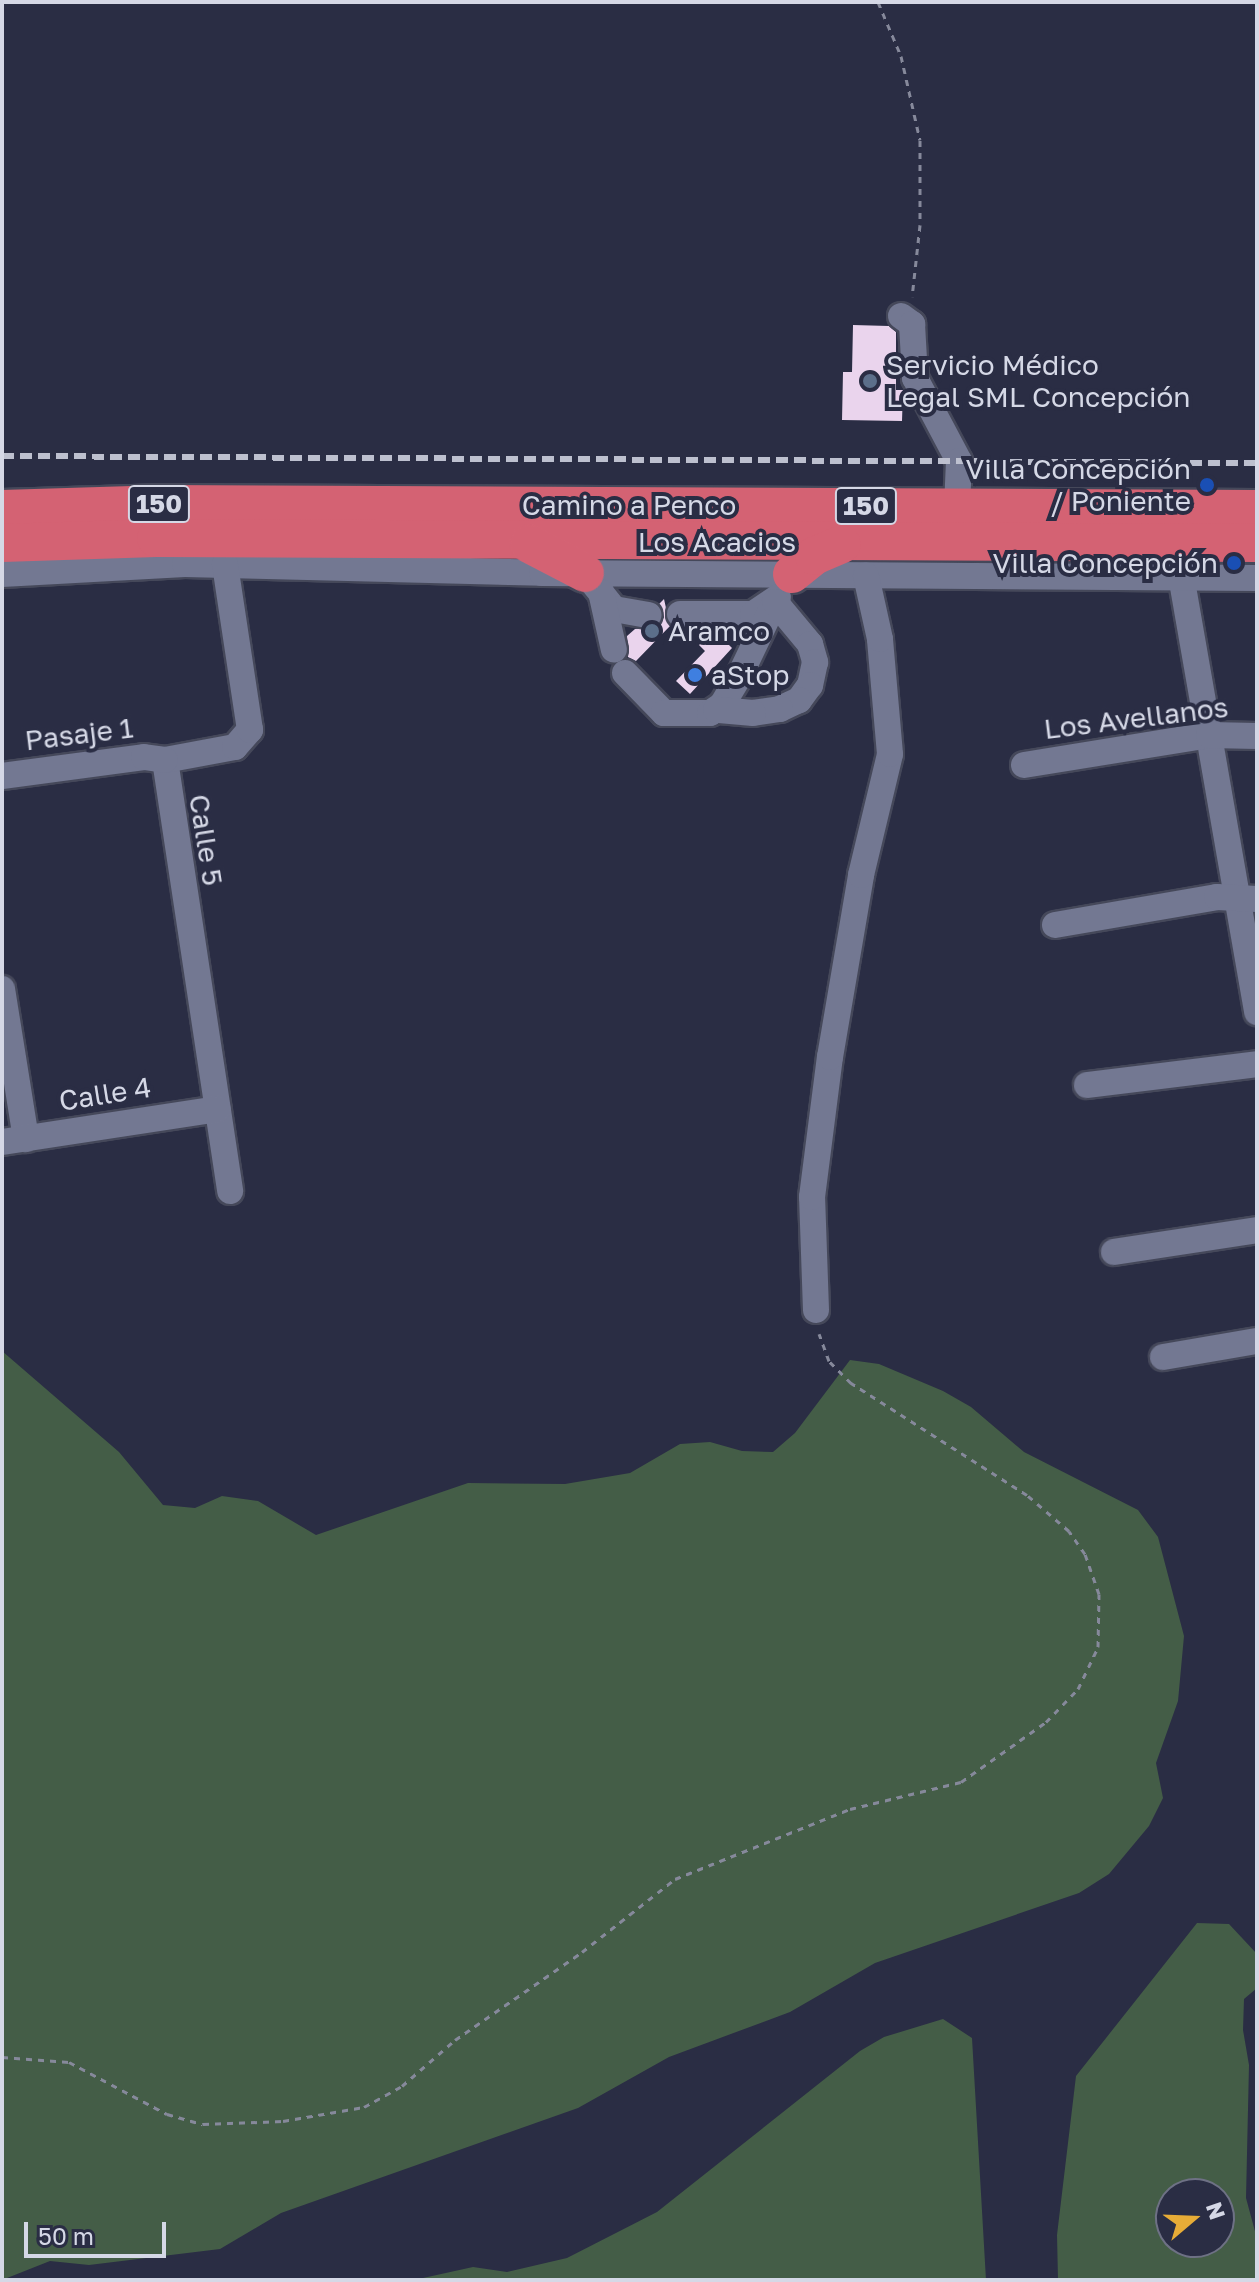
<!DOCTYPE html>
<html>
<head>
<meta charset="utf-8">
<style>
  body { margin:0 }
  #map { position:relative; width:1259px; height:2282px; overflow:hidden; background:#2a2d44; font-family:"Golos Text",sans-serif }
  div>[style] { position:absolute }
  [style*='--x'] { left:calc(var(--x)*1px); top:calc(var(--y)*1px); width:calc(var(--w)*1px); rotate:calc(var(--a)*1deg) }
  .green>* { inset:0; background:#445d47 }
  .building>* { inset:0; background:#ead4ed }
  .path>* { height:3px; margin-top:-1.5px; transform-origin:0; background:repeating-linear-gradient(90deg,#86899b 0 6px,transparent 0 12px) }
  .roads { filter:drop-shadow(2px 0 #45485a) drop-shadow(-2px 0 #45485a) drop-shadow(0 2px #45485a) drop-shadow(0 -2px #45485a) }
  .minor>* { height:26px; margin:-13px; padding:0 13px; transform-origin:13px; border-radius:13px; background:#737892 }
  .highway>* { height:38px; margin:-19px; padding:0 19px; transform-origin:19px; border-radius:19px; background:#d46273 }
  .rail>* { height:6px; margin-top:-3px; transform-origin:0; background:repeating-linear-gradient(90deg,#bdc0cf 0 12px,transparent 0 18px) }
  .dots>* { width:22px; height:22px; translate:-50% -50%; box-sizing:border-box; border:4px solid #2a2d44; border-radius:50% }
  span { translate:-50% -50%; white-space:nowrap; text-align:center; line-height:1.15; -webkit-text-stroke:8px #2a2d44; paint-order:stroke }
  .shield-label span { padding:2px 6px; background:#2a2d44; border:2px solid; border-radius:6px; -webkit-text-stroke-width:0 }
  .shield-label { font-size:26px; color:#d5d8e6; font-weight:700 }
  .poi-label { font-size:28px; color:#d5d8e6 }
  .left { translate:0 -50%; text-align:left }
  .right { translate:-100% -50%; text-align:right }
  .street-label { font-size:28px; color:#d5d8e6 }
  .frame { position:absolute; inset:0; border:4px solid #d5d8e6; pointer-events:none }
  .north { position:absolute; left:1155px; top:2178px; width:80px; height:80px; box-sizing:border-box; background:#2a2d44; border:2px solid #6e7185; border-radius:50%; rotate:71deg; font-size:22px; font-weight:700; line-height:32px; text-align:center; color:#d5d8e6 }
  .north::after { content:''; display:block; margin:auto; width:28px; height:36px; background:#e7ac37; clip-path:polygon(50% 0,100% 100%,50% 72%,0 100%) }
  .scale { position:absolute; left:24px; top:2222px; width:142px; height:36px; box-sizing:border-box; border:4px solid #d5d8e6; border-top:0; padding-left:10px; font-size:24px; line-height:28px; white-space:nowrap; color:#d5d8e6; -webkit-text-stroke:6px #2a2d44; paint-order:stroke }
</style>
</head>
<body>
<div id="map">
  <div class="green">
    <i style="clip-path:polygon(2px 1351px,119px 1452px,163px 1505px,195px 1508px,222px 1496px,258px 1501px,316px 1535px,468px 1483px,565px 1484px,630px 1473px,680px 1444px,710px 1442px,742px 1451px,773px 1452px,795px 1433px,850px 1360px,879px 1364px,943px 1391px,971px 1407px,1024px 1452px,1138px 1510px,1158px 1537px,1184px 1636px,1178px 1701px,1156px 1763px,1163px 1798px,1149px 1826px,1109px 1874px,1079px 1893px,875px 1963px,790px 2012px,669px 2057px,578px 2108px,281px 2213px,220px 2249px,89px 2265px,50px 2261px,2px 2280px)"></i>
    <i style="clip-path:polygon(evenodd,1197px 1923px,1229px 1924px,1257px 1954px,1257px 1988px,1244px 1999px,1243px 2030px,1249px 2065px,1246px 2198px,1256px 2235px,1255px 2280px,1058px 2280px,1057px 2235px,1076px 2076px,1197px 1923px,1171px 2194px,1219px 2194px,1219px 2242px,1171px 2242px,1171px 2194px)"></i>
    <i style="clip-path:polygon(943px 2019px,972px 2038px,986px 2280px,414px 2280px,473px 2267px,507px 2272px,567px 2258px,657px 2212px,860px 2051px,884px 2037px)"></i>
  </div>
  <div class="building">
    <i style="clip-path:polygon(853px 325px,889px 326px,896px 332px,896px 390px,903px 390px,902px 421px,842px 420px,843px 372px,852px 372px)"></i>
    <i style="clip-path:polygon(664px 599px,670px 626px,636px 661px,628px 657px,627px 636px,635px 629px,660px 626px,664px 617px,659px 604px)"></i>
    <i style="clip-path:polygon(714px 630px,732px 648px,690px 694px,676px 681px,705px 651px,699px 645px)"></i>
  </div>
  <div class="path">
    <i style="--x:878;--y:2;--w:59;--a:66.9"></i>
    <i style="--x:901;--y:56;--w:86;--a:77.3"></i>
    <i style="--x:920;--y:140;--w:85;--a:90"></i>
    <i style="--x:920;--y:225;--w:72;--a:96.3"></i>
    <i style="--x:2;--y:2057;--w:67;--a:4.3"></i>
    <i style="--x:69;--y:2062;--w:111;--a:28"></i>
    <i style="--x:167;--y:2114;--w:37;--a:16"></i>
    <i style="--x:203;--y:2124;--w:80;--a:-2.1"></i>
    <i style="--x:283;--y:2121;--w:82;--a:-9.8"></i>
    <i style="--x:364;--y:2107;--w:43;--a:-28.9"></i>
    <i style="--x:402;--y:2086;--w:70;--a:-41"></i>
    <i style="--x:455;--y:2040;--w:155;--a:-34.7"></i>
    <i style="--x:582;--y:1952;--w:118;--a:-38.1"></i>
    <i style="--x:675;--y:1879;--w:188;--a:-21.8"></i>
    <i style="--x:850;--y:1809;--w:114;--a:-13.7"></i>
    <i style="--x:961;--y:1782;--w:104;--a:-35.2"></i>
    <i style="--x:1046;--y:1722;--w:46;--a:-45.9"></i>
    <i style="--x:1078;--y:1689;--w:47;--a:-64.5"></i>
    <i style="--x:1098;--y:1647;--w:53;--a:-88.9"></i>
    <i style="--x:1099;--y:1594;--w:42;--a:-109.3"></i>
    <i style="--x:1085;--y:1554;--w:28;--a:-125"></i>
    <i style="--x:1069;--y:1531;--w:55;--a:-139.4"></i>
    <i style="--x:1027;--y:1495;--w:209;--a:-147.5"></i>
    <i style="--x:851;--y:1383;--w:31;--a:-135"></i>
    <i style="--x:829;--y:1361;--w:29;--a:-110"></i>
  </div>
  <div class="roads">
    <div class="minor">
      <i style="--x:901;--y:316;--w:14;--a:36"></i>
      <i style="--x:912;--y:324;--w:54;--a:86.8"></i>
      <i style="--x:915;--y:378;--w:94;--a:62.1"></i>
      <i style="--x:959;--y:461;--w:46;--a:92.5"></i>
      <i style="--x:1179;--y:564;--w:455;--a:80.1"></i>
      <i style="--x:585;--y:573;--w:46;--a:51.1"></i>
      <i style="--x:614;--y:609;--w:35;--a:10"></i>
      <i style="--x:2;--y:574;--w:183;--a:-3.1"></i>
      <i style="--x:185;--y:564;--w:357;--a:1.4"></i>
      <i style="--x:542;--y:573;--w:715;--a:0.4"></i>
      <i style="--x:601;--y:592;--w:59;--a:77.4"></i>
      <i style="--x:680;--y:614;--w:73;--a:0"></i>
      <i style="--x:753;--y:614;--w:30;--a:-34"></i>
      <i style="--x:625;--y:673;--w:56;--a:45.7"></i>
      <i style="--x:664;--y:713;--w:46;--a:0"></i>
      <i style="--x:710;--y:713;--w:14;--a:-34"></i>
      <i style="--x:722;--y:705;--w:35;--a:-59"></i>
      <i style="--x:740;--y:675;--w:81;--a:-64.4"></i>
      <i style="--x:775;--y:602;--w:55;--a:50.2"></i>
      <i style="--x:810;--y:644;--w:19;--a:74"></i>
      <i style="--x:815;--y:662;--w:24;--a:102"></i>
      <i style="--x:810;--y:685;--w:19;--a:126"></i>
      <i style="--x:799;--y:700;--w:21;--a:155"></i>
      <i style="--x:780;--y:709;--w:27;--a:172"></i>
      <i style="--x:753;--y:713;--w:37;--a:-175"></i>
      <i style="--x:165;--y:760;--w:436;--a:81.4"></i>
      <i style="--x:165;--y:760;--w:71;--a:-10.5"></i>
      <i style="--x:235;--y:747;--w:23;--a:-49"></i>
      <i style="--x:250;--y:730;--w:168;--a:-98.6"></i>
      <i style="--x:1024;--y:765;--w:187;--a:-9.2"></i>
      <i style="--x:1209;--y:735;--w:48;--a:1.2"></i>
      <i style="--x:2;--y:776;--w:143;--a:-7.6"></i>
      <i style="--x:144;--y:757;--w:21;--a:8"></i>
      <i style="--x:1055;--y:925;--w:164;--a:-9.8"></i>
      <i style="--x:1217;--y:897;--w:40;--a:2.9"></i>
      <i style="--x:2;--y:989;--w:152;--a:80.9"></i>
      <i style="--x:1087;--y:1085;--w:171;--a:-7"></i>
      <i style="--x:2;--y:1142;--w:218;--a:-8.7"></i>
      <i style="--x:1114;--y:1252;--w:145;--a:-8.7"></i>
      <i style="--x:816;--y:1310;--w:113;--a:-92"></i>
      <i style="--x:812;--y:1197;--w:141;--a:-82.7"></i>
      <i style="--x:830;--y:1057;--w:185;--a:-80.3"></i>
      <i style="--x:861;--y:875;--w:124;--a:-76.5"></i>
      <i style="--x:890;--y:754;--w:115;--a:-95"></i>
      <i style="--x:880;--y:639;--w:65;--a:-102.5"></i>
      <i style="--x:1163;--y:1357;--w:95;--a:-9.7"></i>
    </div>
    <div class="highway">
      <i style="--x:2;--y:509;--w:155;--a:-1.8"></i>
      <i style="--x:157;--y:504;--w:1100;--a:0.26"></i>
      <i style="--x:2;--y:543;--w:154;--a:-1.9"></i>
      <i style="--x:156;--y:538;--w:1101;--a:0.26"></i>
      <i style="--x:529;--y:544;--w:63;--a:27.4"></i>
      <i style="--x:792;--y:574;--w:28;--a:-39"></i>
      <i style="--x:814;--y:556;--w:30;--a:-23"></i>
    </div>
  </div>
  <div class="rail">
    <i style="--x:2;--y:456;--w:1255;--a:0.32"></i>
  </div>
  <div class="dots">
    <i style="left:870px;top:381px;background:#5c6f8a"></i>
    <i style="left:1207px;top:485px;background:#1a4fb4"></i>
    <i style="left:1234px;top:563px;background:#1a4fb4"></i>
    <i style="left:652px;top:631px;background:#5c6f8a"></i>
    <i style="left:695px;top:675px;background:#3f7fe0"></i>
  </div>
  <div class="shield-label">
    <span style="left:159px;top:504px">150</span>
    <span style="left:866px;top:506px">150</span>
  </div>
  <div class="poi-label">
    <span class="left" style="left:886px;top:381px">Servicio Médico<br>Legal SML Concepción</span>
    <span class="right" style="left:1191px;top:485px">Villa Concepción<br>/ Poniente</span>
    <span class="right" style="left:1218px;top:563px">Villa Concepción</span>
    <span class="left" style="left:668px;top:631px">Aramco</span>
    <span class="left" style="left:711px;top:675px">aStop</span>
  </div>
  <div class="street-label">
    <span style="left:629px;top:505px">Camino a Penco</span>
    <span style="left:717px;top:542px">Los Acacios</span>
    <span style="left:1136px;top:718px;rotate:-7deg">Los Avellanos</span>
    <span style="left:79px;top:734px;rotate:-7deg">Pasaje 1</span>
    <span style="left:206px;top:840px;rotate:81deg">Calle 5</span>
    <span style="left:105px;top:1094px;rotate:-9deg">Calle 4</span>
  </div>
  <div class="frame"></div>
  <div class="north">N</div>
  <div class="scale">50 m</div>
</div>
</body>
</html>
